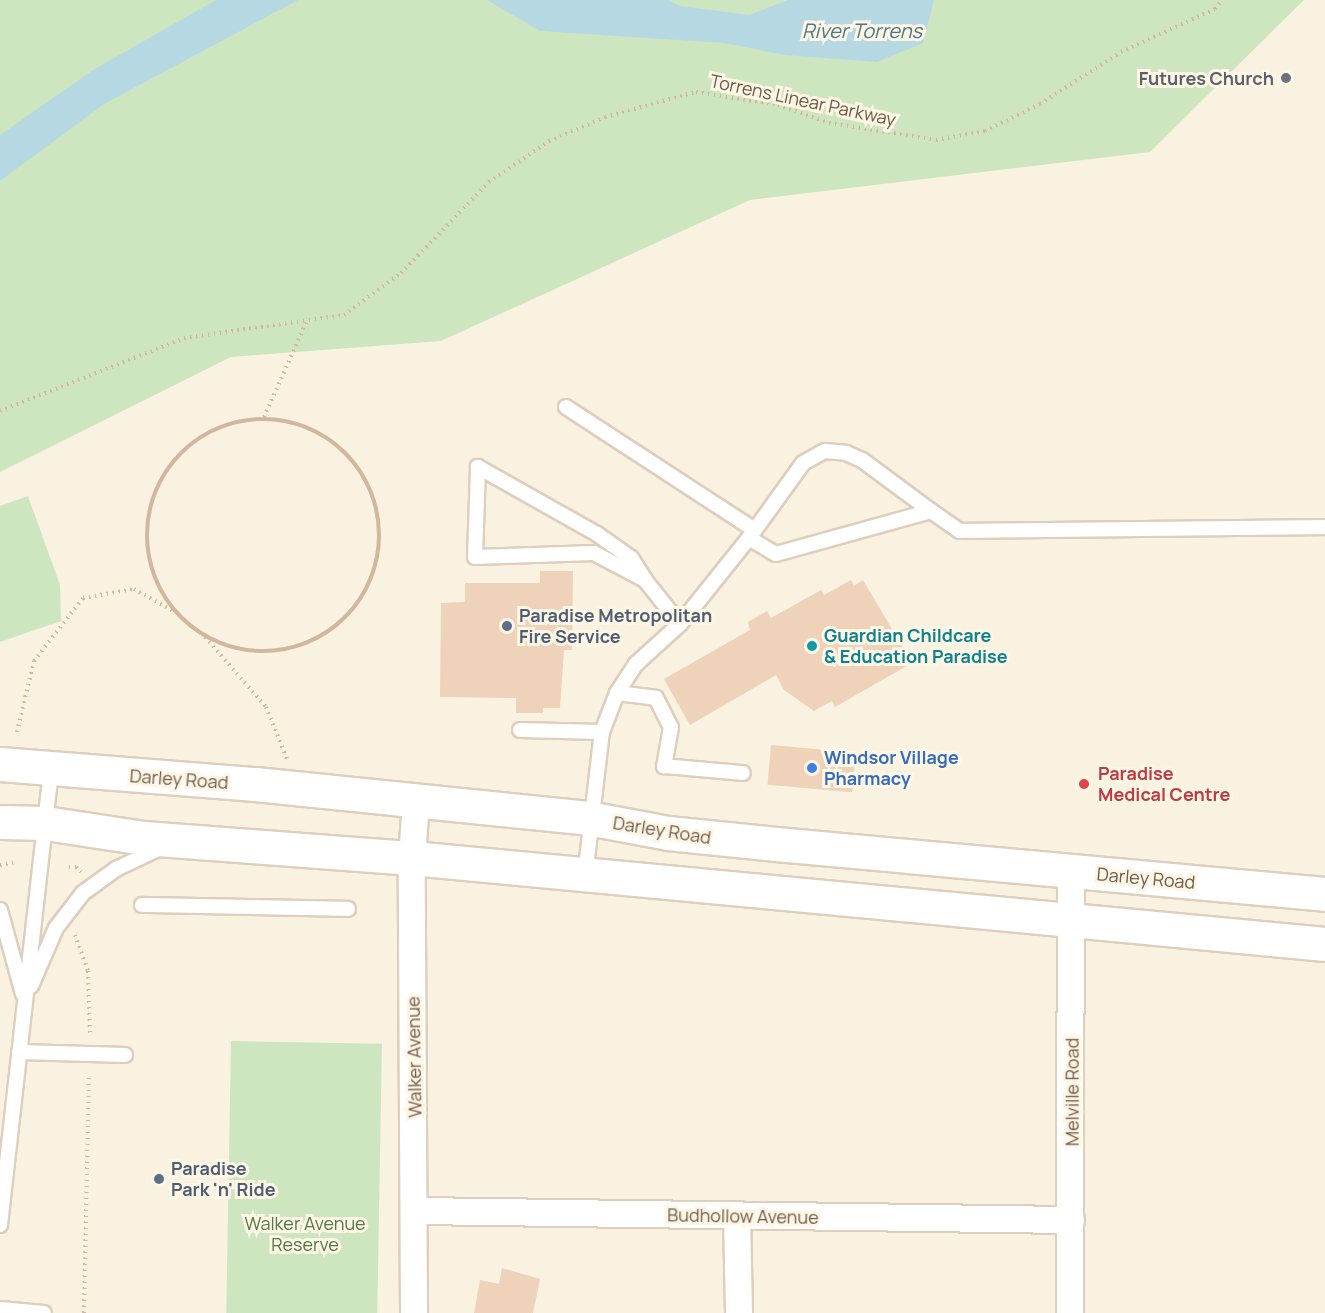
<!DOCTYPE html>
<html>
<head>
<meta charset="utf-8">
<style>
  body { margin:0 }
  #map { position:relative; width:1325px; height:1313px; overflow:hidden; background:#faf2e0; font-family:Manrope,sans-serif }
  div>[style] { position:absolute }
  [style*='--x'] { left:calc(var(--x)*1px); top:calc(var(--y)*1px); width:calc(var(--w)*1px); rotate:calc(var(--a)*1deg) }
  .green>* { inset:0; background:#cde6c0; transform-origin:0 0 }
  .water>* { inset:0; background:#b6d8e2 }
  .building>* { inset:0; background:#eed2b9; transform-origin:0 0 }
  .path>* { height:4px; margin-top:-2px; transform-origin:0; background:repeating-linear-gradient(90deg,#d2b69d 0 1.5px,transparent 0 6px) }
  .path>.ring { margin:-2px; padding:0; box-sizing:content-box; background:none; border:4px solid #d2b69d; border-radius:50% }
  .roads { filter:drop-shadow(2px 0 #ddcebd) drop-shadow(-2px 0 #ddcebd) drop-shadow(0 2px #ddcebd) drop-shadow(0 -2px #ddcebd) }
  .service>* { height:14px; margin:-7px; padding:0 7px; transform-origin:7px; border-radius:7px; background:#fff }
  .minor>* { height:26px; margin:-13px; padding:0 13px; transform-origin:13px; border-radius:13px; background:#fff }
  .secondary>* { height:33px; margin:-16.5px; padding:0 16.5px; transform-origin:16.5px; border-radius:16.5px; background:#fff }
  .dots>* { width:16px; height:16px; translate:-50% -50%; box-sizing:border-box; border:3px solid #fef6e5; border-radius:50% }
  span { translate:-50% -50%; white-space:nowrap; text-align:center; line-height:1.15; -webkit-text-stroke:6px #fef6e5; paint-order:stroke }
  .worship-label { font-size:18px; color:#5b616d; font-weight:700 }
  .right { translate:-100% -50%; text-align:right }
  .street-label { font-size:18px; color:#6f5949 }
  .service-label { font-size:18px; color:#4e5e75; font-weight:700 }
  .left { translate:0 -50%; text-align:left }
  .culture-label { font-size:18px; color:#0d838f; font-weight:700 }
  .shop-label { font-size:18px; color:#366cbe; font-weight:700 }
  .health-label { font-size:18px; color:#be3a42; font-weight:700 }
  .park-label { font-size:18px; color:#517a45 }
  .water-label { font-size:20px; color:#487889; font-style:italic }
</style>
</head>
<body>
<div id="map">
  <div class="green">
    <i style="clip-path:polygon(0 0,1304px 0,1150px 152px,750px 200px,441px 341px,231px 357px,0 472px)"></i>
    <i style="clip-path:polygon(28px 496px,60px 585px,61px 621px,0 642px,0 506px)"></i>
    <i style="left:231px;top:1041px;width:151px;height:272px;rotate:1deg"></i>
  </div>
  <div class="water">
    <i style="clip-path:polygon(216px 0,298px 0,104px 104px,0 181px,0 135px,93px 70px)"></i>
    <i style="clip-path:polygon(487px 0,668px 0,680px 6px,749px 15px,788px 0,934px 0,923px 43px,877px 62px,785px 55px,724px 43px,540px 31px)"></i>
  </div>
  <div class="building">
    <i style="clip-path:polygon(540px 571px,573px 571px,572px 650px,564px 650px,560px 708px,543px 708px,543px 713px,516px 713px,516px 698px,440px 697px,441px 603px,465px 602px,465px 583px,540px 583px)"></i>
    <i style="clip-path:polygon(851px 580px,854px 586px,863px 580px,912px 663px,835px 707px,832px 701px,814px 711px,784px 690px,776px 675px,690px 725px,664px 679px,750px 630px,748px 622px,767px 611px,771px 618px,821px 590px,824px 595px)"></i>
    <i style="left:771px;top:745px;width:85px;height:40px;rotate:5deg"></i>
    <i style="clip-path:polygon(502px 1268px,540px 1279px,533px 1313px,474px 1313px,480px 1280px,499px 1284px)"></i>
  </div>
  <div class="path">
    <i style="--x:0;--y:411;--w:198;--a:-21.6"></i>
    <i style="--x:184;--y:338;--w:162;--a:-8.2"></i>
    <i style="--x:344;--y:315;--w:71;--a:-36.4"></i>
    <i style="--x:401;--y:273;--w:127;--a:-46"></i>
    <i style="--x:489;--y:182;--w:73;--a:-34.3"></i>
    <i style="--x:549;--y:141;--w:61;--a:-23.2"></i>
    <i style="--x:605;--y:117;--w:94;--a:-15.4"></i>
    <i style="--x:696;--y:92;--w:83;--a:9"></i>
    <i style="--x:778;--y:105;--w:54;--a:19.4"></i>
    <i style="--x:829;--y:123;--w:108;--a:9"></i>
    <i style="--x:936;--y:140;--w:50;--a:-10.4"></i>
    <i style="--x:985;--y:131;--w:61;--a:-26.1"></i>
    <i style="--x:1040;--y:104;--w:96;--a:-32.7"></i>
    <i style="--x:1121;--y:52;--w:103;--a:-24.6"></i>
    <i style="--x:1215;--y:9;--w:11;--a:-52"></i>
    <i style="--x:264;--y:417;--w:108;--a:-66"></i>
    <i class="ring" style="left:147px;top:419px;width:228px;height:228px"></i>
    <i style="--x:205;--y:637;--w:93;--a:48.9"></i>
    <i style="--x:266;--y:707;--w:56;--a:68"></i>
    <i style="--x:17;--y:732;--w:73;--a:-76.5"></i>
    <i style="--x:34;--y:661;--w:80;--a:-52.1"></i>
    <i style="--x:83;--y:598;--w:52;--a:-10"></i>
    <i style="--x:134;--y:589;--w:47;--a:29.3"></i>
    <i style="--x:0;--y:865;--w:15;--a:-11"></i>
    <i style="--x:69;--y:867;--w:7;--a:0"></i>
    <i style="--x:76;--y:867;--w:7;--a:45"></i>
    <i style="--x:75;--y:935;--w:38;--a:70"></i>
    <i style="--x:88;--y:971;--w:65;--a:88.2"></i>
    <i style="--x:84;--y:1313;--w:239;--a:-88.8"></i>
  </div>
  <div class="roads">
    <div class="service">
      <i style="--x:566;--y:407;--w:225;--a:33.1"></i>
      <i style="--x:749;--y:538;--w:92;--a:-54.2"></i>
      <i style="--x:803;--y:463;--w:25;--a:-29"></i>
      <i style="--x:825;--y:451;--w:21;--a:5"></i>
      <i style="--x:846;--y:453;--w:17;--a:24"></i>
      <i style="--x:862;--y:460;--w:86;--a:36.5"></i>
      <i style="--x:645;--y:580;--w:26;--a:-122"></i>
      <i style="--x:631;--y:558;--w:42;--a:-144.8"></i>
      <i style="--x:597;--y:534;--w:137;--a:-150.6"></i>
      <i style="--x:478;--y:467;--w:90;--a:91.9"></i>
      <i style="--x:475;--y:557;--w:119;--a:-1.9"></i>
      <i style="--x:594;--y:553;--w:58;--a:27.9"></i>
      <i style="--x:645;--y:580;--w:56;--a:51.5"></i>
      <i style="--x:617;--y:693;--w:39;--a:7"></i>
      <i style="--x:656;--y:698;--w:33;--a:63"></i>
      <i style="--x:671;--y:727;--w:40;--a:100"></i>
      <i style="--x:664;--y:766;--w:79;--a:5.1"></i>
      <i style="--x:520;--y:730;--w:82;--a:1.4"></i>
      <i style="--x:585;--y:876;--w:145;--a:-83.3"></i>
      <i style="--x:602;--y:732;--w:42;--a:-69"></i>
      <i style="--x:617;--y:693;--w:35;--a:-57"></i>
      <i style="--x:636;--y:664;--w:59;--a:-42.3"></i>
      <i style="--x:680;--y:624;--w:110;--a:-51.3"></i>
      <i style="--x:749;--y:538;--w:31;--a:31"></i>
      <i style="--x:776;--y:554;--w:161;--a:-15.5"></i>
      <i style="--x:931;--y:511;--w:35;--a:35"></i>
      <i style="--x:960;--y:531;--w:365;--a:-0.6"></i>
      <i style="--x:142;--y:905;--w:206;--a:1.1"></i>
      <i style="--x:0;--y:910;--w:87;--a:74.7"></i>
      <i style="--x:31;--y:986;--w:63;--a:-66.7"></i>
      <i style="--x:56;--y:928;--w:44;--a:-52.4"></i>
      <i style="--x:83;--y:893;--w:41;--a:-36"></i>
      <i style="--x:116;--y:869;--w:49;--a:-25.5"></i>
      <i style="--x:19;--y:1052;--w:106;--a:1.6"></i>
      <i style="--x:0;--y:1225;--w:459;--a:-83.6"></i>
      <i style="--x:0;--y:1309;--w:44;--a:5.2"></i>
    </div>
    <div class="minor">
      <i style="--x:416;--y:1211;--w:655;--a:0.79"></i>
      <i style="--x:737;--y:1217;--w:96;--a:88.8"></i>
      <i style="--x:414;--y:1313;--w:455;--a:-90.3"></i>
      <i style="--x:412;--y:858;--w:56;--a:-85.9"></i>
      <i style="--x:1070;--y:1313;--w:442;--a:-89.9"></i>
    </div>
    <div class="secondary">
      <i style="--x:0;--y:764;--w:256;--a:4.5"></i>
      <i style="--x:255;--y:784;--w:335;--a:5.8"></i>
      <i style="--x:588;--y:818;--w:81;--a:10.6"></i>
      <i style="--x:668;--y:833;--w:109;--a:5.8"></i>
      <i style="--x:776;--y:844;--w:551;--a:5.2"></i>
      <i style="--x:0;--y:822;--w:45;--a:1.3"></i>
      <i style="--x:45;--y:823;--w:100;--a:8.6"></i>
      <i style="--x:144;--y:838;--w:269;--a:4.3"></i>
      <i style="--x:412;--y:858;--w:917;--a:5.38"></i>
    </div>
  </div>
  <div class="dots">
    <i style="left:1286px;top:78px;background:#6b7280"></i>
    <i style="left:507px;top:626px;background:#5c6f8a"></i>
    <i style="left:812px;top:646px;background:#0f9aa8"></i>
    <i style="left:812px;top:768px;background:#3f7fe0"></i>
    <i style="left:1084px;top:784px;background:#e0444e"></i>
    <i style="left:159px;top:1179px;background:#5c6f8a"></i>
  </div>
  <div class="worship-label">
    <span class="right" style="left:1274px;top:78px">Futures Church</span>
  </div>
  <div class="street-label">
    <span style="left:803px;top:100px;rotate:12deg">Torrens Linear Parkway</span>
    <span style="left:179px;top:779px;rotate:4deg">Darley Road</span>
    <span style="left:662px;top:830px;rotate:9deg">Darley Road</span>
    <span style="left:1146px;top:878px;rotate:5deg">Darley Road</span>
    <span style="left:414px;top:1057px;rotate:-91deg">Walker Avenue</span>
    <span style="left:1072px;top:1092px;rotate:-90deg">Melville Road</span>
    <span style="left:743px;top:1216px;rotate:1deg">Budhollow Avenue</span>
  </div>
  <div class="service-label">
    <span class="left" style="left:519px;top:626px">Paradise Metropolitan<br>Fire Service</span>
    <span class="left" style="left:171px;top:1179px">Paradise<br>Park 'n' Ride</span>
  </div>
  <div class="culture-label">
    <span class="left" style="left:824px;top:646px">Guardian Childcare<br>&amp; Education Paradise</span>
  </div>
  <div class="shop-label">
    <span class="left" style="left:824px;top:768px">Windsor Village<br>Pharmacy</span>
  </div>
  <div class="health-label">
    <span class="left" style="left:1098px;top:784px">Paradise<br>Medical Centre</span>
  </div>
  <div class="park-label">
    <span style="left:305px;top:1234px">Walker Avenue<br>Reserve</span>
  </div>
  <div class="water-label">
    <span style="left:862px;top:30px">River Torrens</span>
  </div>
</div>
</body>
</html>
